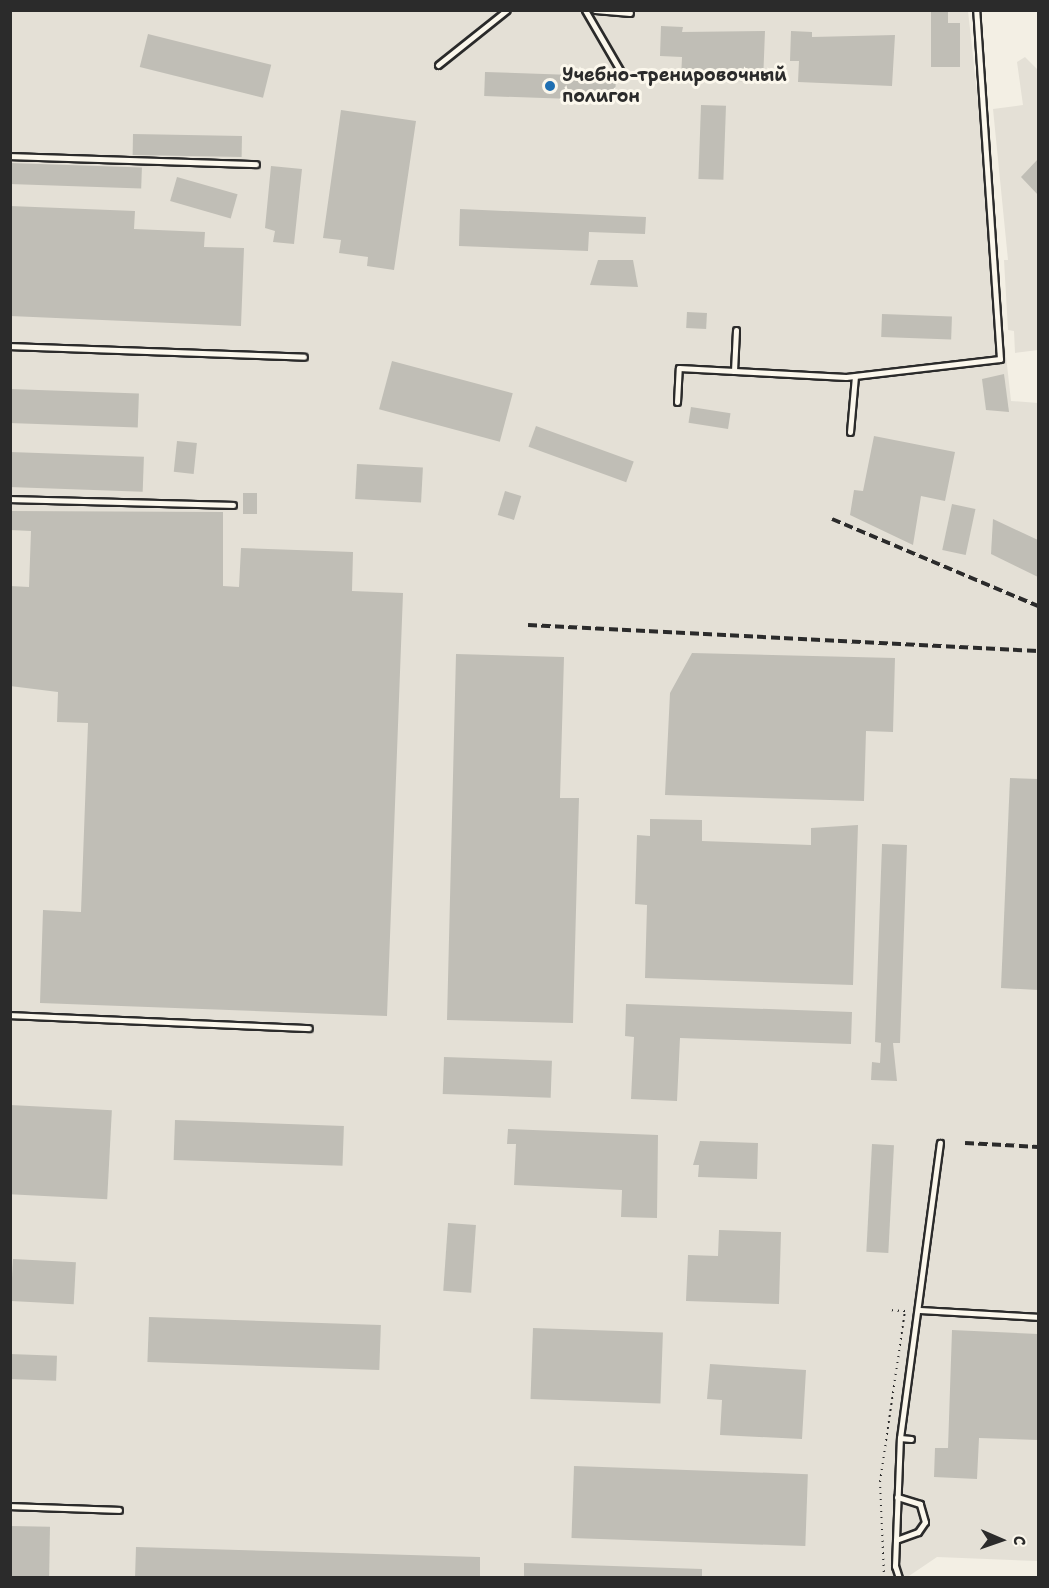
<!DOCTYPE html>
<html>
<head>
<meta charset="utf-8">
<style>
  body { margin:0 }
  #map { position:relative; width:1049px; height:1588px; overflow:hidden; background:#f3efe4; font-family:"Shantell Sans",sans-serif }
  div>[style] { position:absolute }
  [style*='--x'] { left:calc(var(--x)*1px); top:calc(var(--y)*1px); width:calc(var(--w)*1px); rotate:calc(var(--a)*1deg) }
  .built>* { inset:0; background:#e4e0d6 }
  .building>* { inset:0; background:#c0beb6; transform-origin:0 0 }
  .path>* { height:2px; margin-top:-1px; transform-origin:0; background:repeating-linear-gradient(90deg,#2b2b2b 0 1.5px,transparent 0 6px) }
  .roads { filter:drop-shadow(2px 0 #2b2b2b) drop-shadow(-2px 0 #2b2b2b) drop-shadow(0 2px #2b2b2b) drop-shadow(0 -2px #2b2b2b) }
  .service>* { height:5px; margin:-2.5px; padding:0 2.5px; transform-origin:2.5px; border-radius:2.5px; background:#fbf7ec }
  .rail>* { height:4px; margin-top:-2px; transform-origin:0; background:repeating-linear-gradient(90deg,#2b2b2b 0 9px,transparent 0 13.5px) }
  .dots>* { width:16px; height:16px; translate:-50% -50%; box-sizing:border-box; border:3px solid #fbf7ec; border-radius:50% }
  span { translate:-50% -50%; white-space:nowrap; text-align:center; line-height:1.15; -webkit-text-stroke:6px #fbf7ec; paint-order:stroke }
  .poi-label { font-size:18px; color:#2b2b2b; font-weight:700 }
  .left { translate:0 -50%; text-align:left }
  .frame { position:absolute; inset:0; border:12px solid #2b2b2b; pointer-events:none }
  .north { position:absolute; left:971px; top:1510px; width:60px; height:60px; -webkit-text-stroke:4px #fbf7ec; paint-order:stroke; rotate:92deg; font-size:16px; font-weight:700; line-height:24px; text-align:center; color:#2b2b2b }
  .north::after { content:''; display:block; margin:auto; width:21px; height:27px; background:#2b2b2b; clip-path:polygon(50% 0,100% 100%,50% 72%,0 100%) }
</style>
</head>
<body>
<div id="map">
  <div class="built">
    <i style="clip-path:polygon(11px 11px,968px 11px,1011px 401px,1038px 403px,1038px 1561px,937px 1557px,906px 1578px,11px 1578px)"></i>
    <i style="clip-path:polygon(1025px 57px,1038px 70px,1038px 350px,1015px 353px,1014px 331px,1008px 330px,1004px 260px,1008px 260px,993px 109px,1023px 105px,1017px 62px)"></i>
  </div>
  <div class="building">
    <i style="clip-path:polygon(931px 11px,948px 11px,948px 23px,960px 23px,960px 67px,931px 67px)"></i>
    <i style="clip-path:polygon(661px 26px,683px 27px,682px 32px,765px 31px,763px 82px,681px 79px,682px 57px,660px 56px)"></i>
    <i style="clip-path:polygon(791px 31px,812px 32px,812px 37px,895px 35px,892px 86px,798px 82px,799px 61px,790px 61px)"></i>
    <i style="left:148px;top:34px;width:127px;height:34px;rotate:14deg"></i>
    <i style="left:485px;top:72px;width:131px;height:24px;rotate:2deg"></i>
    <i style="left:701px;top:105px;width:25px;height:74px;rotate:2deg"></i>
    <i style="clip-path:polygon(341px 110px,416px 121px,394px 270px,367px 266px,368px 257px,339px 253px,341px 240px,323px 238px)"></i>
    <i style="left:133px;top:134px;width:109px;height:21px;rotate:1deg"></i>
    <i style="clip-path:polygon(1038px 159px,1038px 195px,1021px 177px)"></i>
    <i style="left:10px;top:163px;width:132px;height:21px;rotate:2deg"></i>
    <i style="clip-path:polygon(271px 166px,302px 169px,294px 244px,273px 242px,275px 231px,265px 228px)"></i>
    <i style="left:177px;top:177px;width:63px;height:25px;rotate:16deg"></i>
    <i style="clip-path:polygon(10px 206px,135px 211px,134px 229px,205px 232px,204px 247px,244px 248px,241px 326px,10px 316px)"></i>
    <i style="clip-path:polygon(460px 209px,646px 217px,645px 234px,589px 232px,588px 251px,459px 246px)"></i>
    <i style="clip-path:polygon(598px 260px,633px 260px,638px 287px,590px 285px)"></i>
    <i style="left:687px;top:312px;width:20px;height:16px;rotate:3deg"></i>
    <i style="left:882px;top:314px;width:70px;height:23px;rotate:2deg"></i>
    <i style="left:392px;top:361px;width:125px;height:50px;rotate:15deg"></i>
    <i style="clip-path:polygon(1004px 374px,1009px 412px,986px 410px,982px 379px)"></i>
    <i style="left:10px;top:389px;width:129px;height:34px;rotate:2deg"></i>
    <i style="left:691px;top:407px;width:40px;height:16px;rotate:9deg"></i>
    <i style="left:536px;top:426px;width:104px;height:22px;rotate:20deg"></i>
    <i style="clip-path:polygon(874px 436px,955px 452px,945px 501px,921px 496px,913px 545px,850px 515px,854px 490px,863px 491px)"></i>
    <i style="left:177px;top:441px;width:20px;height:31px;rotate:6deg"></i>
    <i style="left:10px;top:452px;width:134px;height:35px;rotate:2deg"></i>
    <i style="left:357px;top:464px;width:66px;height:35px;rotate:3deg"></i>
    <i style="left:505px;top:491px;width:17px;height:25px;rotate:17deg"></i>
    <i style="left:243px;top:493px;width:14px;height:21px"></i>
    <i style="left:952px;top:504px;width:24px;height:47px;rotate:12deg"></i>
    <i style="clip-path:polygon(10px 511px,223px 512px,223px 586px,239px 587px,241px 548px,353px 552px,352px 591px,403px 593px,387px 1016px,40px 1003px,43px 910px,81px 912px,88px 723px,57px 722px,58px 692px,10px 686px,10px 586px,29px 587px,31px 531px,10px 530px)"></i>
    <i style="clip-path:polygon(993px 519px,1038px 540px,1038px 577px,991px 554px)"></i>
    <i style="clip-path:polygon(692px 653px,895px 658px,893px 732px,866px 731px,864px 801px,665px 795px,670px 693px)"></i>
    <i style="clip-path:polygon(456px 654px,564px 657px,560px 798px,579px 798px,573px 1023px,447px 1020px)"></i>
    <i style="clip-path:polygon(1010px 778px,1038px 779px,1038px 990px,1001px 988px)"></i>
    <i style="clip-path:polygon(650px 819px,702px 820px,702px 841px,811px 845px,811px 828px,858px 825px,853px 985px,645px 978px,647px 905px,635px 904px,637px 835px,650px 836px)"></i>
    <i style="clip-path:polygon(882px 844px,907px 845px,900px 1043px,893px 1043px,897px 1081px,871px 1080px,872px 1062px,880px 1063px,881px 1043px,875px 1042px)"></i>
    <i style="clip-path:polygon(626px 1004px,852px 1012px,851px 1044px,680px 1038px,677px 1101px,631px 1099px,634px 1037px,625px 1036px)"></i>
    <i style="left:444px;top:1057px;width:108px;height:37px;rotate:2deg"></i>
    <i style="left:10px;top:1105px;width:102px;height:89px;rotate:3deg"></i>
    <i style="left:175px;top:1120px;width:169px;height:40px;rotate:2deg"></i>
    <i style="clip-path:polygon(508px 1129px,658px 1135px,657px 1218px,621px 1217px,622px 1190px,514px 1185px,516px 1144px,507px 1144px)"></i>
    <i style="clip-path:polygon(700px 1141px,758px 1143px,757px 1179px,698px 1177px,699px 1165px,693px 1165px)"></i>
    <i style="left:872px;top:1144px;width:22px;height:108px;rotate:3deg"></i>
    <i style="left:448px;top:1223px;width:28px;height:68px;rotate:4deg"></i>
    <i style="clip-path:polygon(719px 1230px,781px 1232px,779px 1304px,686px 1301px,688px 1255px,718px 1256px)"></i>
    <i style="left:13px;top:1259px;width:63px;height:42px;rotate:3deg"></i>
    <i style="left:149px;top:1317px;width:232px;height:45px;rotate:2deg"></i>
    <i style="left:533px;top:1328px;width:130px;height:71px;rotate:2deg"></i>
    <i style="clip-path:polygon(952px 1330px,1038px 1334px,1038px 1440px,979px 1438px,977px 1479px,934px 1477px,935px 1448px,948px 1448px)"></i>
    <i style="left:10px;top:1354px;width:47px;height:25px;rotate:2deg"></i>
    <i style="clip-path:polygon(710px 1364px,806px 1370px,802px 1439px,720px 1435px,722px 1400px,707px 1399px)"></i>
    <i style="left:574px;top:1466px;width:234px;height:72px;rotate:2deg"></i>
    <i style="left:10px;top:1526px;width:40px;height:52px;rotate:1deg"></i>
    <i style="clip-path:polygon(136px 1547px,480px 1557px,480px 1578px,135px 1578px)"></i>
    <i style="clip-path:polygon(524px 1563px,702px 1569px,702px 1578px,524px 1578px)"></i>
  </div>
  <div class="path">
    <i style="--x:884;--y:1578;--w:96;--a:-92.4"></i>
    <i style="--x:880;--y:1482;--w:173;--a:-81.7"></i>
    <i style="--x:905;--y:1311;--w:16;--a:-176"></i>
  </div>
  <div class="roads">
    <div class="service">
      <i style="--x:585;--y:10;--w:78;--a:59.8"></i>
      <i style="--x:595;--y:10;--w:35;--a:5"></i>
      <i style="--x:438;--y:65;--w:88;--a:-38.6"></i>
      <i style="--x:10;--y:156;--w:246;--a:1.9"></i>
      <i style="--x:10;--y:346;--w:294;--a:2.1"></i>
      <i style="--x:734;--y:371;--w:41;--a:-87.2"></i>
      <i style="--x:677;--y:402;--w:34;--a:-87"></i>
      <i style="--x:679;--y:368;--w:167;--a:3.1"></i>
      <i style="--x:846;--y:377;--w:155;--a:-6.7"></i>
      <i style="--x:1000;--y:359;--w:350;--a:-93.9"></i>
      <i style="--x:850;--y:432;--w:56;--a:-84.9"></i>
      <i style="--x:10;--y:499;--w:223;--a:1.5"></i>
      <i style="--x:10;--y:1015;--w:299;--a:2.5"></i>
      <i style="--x:918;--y:1310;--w:120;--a:3.3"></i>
      <i style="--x:900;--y:1438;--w:11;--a:5"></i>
      <i style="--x:10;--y:1506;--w:109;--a:2.1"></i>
      <i style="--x:896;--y:1540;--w:23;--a:-20"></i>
      <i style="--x:918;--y:1532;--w:12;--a:-55"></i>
      <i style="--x:925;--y:1522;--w:19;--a:-106"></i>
      <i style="--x:920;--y:1504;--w:24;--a:-163"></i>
      <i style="--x:899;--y:1578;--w:13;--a:-108"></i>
      <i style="--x:895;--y:1566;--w:128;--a:-87.8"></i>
      <i style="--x:900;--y:1438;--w:298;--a:-82.3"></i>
    </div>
  </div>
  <div class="rail">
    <i style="--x:832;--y:519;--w:224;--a:22.9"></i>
    <i style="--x:528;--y:625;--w:511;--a:2.92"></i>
    <i style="--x:965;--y:1143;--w:73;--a:3.1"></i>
  </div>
  <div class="dots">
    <i style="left:550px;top:86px;background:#1f6fb2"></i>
  </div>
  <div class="poi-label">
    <span class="left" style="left:562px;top:86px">Учебно-тренировочный<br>полигон</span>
  </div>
  <div class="frame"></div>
  <div class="north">С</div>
</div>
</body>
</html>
